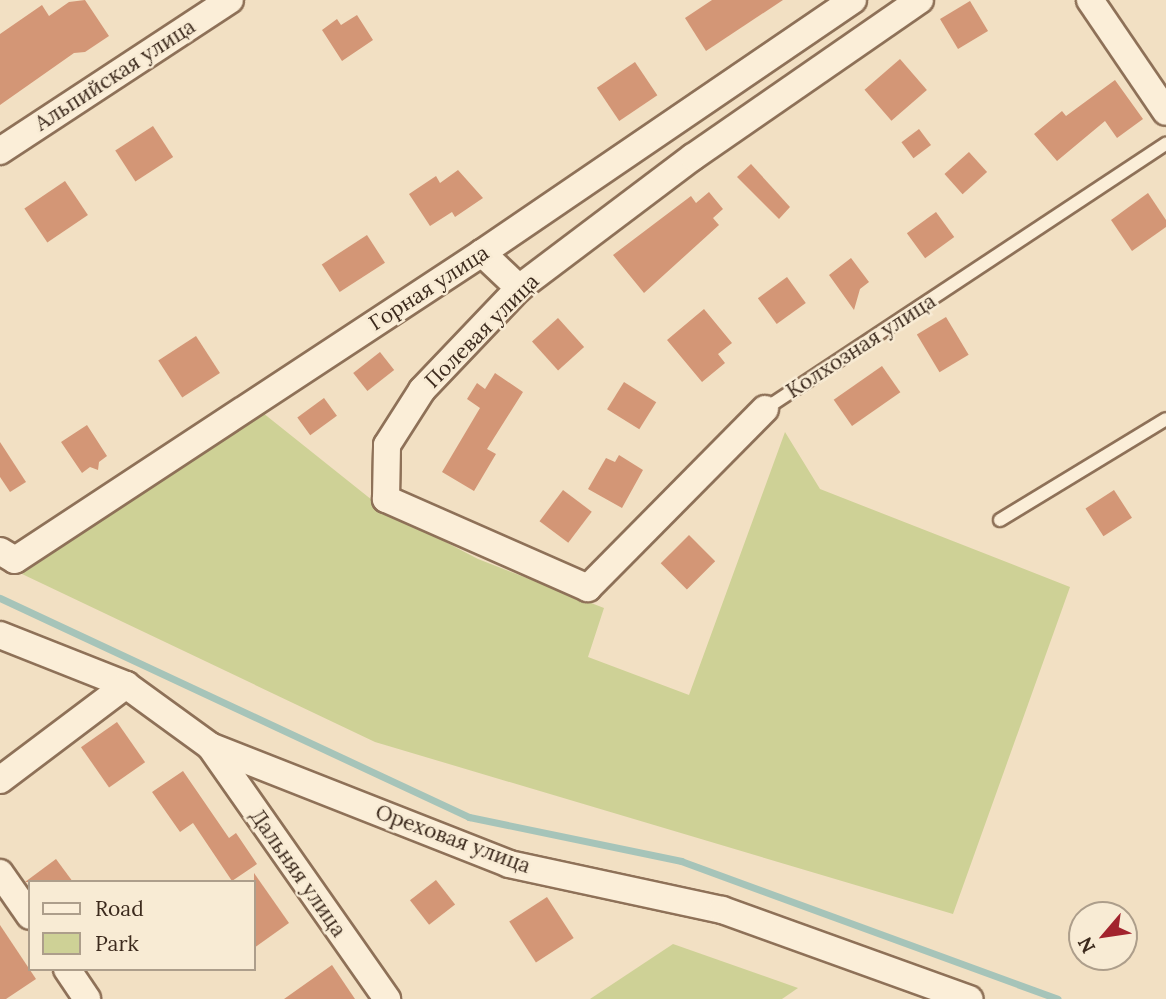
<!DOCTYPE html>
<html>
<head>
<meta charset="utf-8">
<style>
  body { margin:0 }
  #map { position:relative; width:1166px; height:999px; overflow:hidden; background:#f2e0c3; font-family:Lora,serif }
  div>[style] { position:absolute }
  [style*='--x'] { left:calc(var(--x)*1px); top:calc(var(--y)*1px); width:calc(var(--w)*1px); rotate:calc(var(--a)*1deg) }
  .green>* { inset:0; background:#ced196 }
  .stream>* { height:7px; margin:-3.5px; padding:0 3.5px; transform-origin:3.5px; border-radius:3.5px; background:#a6c4b9 }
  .building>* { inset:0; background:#d39676; transform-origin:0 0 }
  .roads { filter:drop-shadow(2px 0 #8e7158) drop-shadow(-2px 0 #8e7158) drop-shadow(0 2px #8e7158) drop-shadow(0 -2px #8e7158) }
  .lane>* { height:12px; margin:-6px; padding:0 6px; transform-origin:6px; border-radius:6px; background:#fbeed8 }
  .street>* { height:26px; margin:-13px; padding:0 13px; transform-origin:13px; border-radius:13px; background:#fbeed8 }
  span { translate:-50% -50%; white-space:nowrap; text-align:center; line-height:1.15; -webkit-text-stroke:5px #f8ebd4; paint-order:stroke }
  .street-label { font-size:21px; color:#3c2a1d }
  .legend { position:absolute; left:28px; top:880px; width:228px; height:91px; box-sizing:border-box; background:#f8ebd4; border:2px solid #ad9e8b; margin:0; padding:9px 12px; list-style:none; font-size:21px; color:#3c2a1d }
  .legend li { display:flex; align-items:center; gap:14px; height:35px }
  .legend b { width:35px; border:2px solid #ad9e8b }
  .north { position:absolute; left:1068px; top:901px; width:70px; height:70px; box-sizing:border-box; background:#f8ebd4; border:2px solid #ad9e8b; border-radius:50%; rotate:241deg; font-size:19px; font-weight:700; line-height:28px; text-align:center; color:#3c2a1d }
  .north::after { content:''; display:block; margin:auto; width:24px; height:32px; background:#a2232d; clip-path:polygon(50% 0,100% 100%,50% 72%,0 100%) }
</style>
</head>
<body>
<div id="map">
  <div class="green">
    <i style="clip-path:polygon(263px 413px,377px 504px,413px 525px,478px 559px,604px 608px,588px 657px,689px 695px,785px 432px,820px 489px,1070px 587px,953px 914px,375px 742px,22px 574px)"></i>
    <i style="clip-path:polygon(673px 944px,798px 988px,782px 999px,590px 999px)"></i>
  </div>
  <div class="stream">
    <i style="--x:0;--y:598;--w:518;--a:25.03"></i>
    <i style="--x:469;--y:817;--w:217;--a:11.7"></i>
    <i style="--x:681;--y:861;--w:401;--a:20.1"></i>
  </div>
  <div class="building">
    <i style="clip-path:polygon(85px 0,109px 36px,85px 52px,74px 53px,0 105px,0 34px,42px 5px,49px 16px,69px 2px)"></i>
    <i style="clip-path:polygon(712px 0,783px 0,706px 51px,685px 18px)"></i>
    <i style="left:970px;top:1px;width:35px;height:35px;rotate:59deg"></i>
    <i style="clip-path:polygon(357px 15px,373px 40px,342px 61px,322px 30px,337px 19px,341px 25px)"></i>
    <i style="left:900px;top:59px;width:41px;height:47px;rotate:49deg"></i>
    <i style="left:635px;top:62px;width:40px;height:46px;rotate:56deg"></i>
    <i style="clip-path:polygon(1115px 80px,1143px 119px,1117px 138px,1105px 121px,1057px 161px,1034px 134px,1062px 111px,1066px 116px)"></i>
    <i style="left:153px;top:126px;width:37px;height:45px;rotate:57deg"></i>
    <i style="left:919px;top:129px;width:20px;height:22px;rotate:53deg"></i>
    <i style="left:969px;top:152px;width:27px;height:33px;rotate:48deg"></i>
    <i style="clip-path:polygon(751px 164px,790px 207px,779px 219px,737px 177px)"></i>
    <i style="clip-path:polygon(458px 170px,483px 198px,455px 217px,452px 212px,430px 226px,409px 194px,436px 176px,440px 183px)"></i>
    <i style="left:65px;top:181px;width:41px;height:49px;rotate:56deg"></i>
    <i style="clip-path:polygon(709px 192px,723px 209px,713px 218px,719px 225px,644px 293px,613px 255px,691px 196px,696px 203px)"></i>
    <i style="clip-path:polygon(1148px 193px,1166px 220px,1166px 227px,1132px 251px,1111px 220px)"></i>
    <i style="left:936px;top:212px;width:31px;height:36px;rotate:54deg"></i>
    <i style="left:367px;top:235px;width:33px;height:54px;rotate:57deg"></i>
    <i style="clip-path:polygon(851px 258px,869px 282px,860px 289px,854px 310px,829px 275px)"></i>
    <i style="left:787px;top:277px;width:32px;height:36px;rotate:54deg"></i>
    <i style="clip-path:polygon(704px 309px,732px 343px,718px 354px,725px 363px,702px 382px,667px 340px)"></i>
    <i style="left:946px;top:317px;width:44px;height:34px;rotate:59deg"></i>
    <i style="left:558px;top:318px;width:39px;height:35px;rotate:48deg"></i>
    <i style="left:196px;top:336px;width:44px;height:45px;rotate:57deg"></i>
    <i style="left:380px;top:352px;width:23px;height:34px;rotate:52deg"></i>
    <i style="left:882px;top:366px;width:32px;height:59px;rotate:55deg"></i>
    <i style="clip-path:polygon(495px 373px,523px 392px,487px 449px,496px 454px,474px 491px,442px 472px,480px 408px,467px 399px,477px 383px,485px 389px)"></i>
    <i style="left:624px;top:382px;width:38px;height:32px;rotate:32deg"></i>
    <i style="left:324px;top:398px;width:22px;height:33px;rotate:54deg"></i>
    <i style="clip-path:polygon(87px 425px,107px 456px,99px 462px,98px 470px,90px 467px,82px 473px,61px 442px)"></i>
    <i style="clip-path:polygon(0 442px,26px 482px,10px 492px,0 477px)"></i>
    <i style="clip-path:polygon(619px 455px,643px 470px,622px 508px,588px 489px,606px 458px,615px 462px)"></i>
    <i style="left:563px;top:490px;width:36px;height:39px;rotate:37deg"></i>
    <i style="left:1114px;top:490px;width:33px;height:34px;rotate:57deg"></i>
    <i style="left:689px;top:535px;width:37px;height:40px;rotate:45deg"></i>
    <i style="left:117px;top:722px;width:49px;height:44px;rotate:55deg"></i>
    <i style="clip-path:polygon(183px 771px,229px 838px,236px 833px,257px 864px,232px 881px,193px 823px,180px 832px,152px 792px)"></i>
    <i style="clip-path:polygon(56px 859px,73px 882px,25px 882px)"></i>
    <i style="clip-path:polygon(254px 873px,289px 923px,254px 948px)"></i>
    <i style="left:436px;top:880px;width:31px;height:33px;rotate:52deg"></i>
    <i style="left:547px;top:897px;width:49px;height:45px;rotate:57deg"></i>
    <i style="clip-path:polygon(0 925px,36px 979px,6px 999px,0 999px)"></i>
    <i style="clip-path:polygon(332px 965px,355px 999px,284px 999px)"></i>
  </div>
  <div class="roads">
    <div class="lane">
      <i style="--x:765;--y:409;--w:481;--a:-33.5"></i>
      <i style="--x:1000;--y:520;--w:194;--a:-31.3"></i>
    </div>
    <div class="street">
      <i style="--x:1090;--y:0;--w:135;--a:55.8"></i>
      <i style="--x:0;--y:151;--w:275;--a:-33.3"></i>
      <i style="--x:482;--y:253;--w:51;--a:43.4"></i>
      <i style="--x:765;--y:409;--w:252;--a:134.7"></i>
      <i style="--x:588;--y:588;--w:221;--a:-156.2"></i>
      <i style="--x:386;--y:499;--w:54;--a:-88.9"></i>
      <i style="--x:387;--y:445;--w:65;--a:-57.5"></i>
      <i style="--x:422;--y:390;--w:141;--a:-46.4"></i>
      <i style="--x:519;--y:288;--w:218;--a:-37"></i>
      <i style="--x:693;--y:157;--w:276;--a:-34.7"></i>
      <i style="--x:0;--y:551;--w:17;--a:31"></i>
      <i style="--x:15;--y:560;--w:559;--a:-33.32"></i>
      <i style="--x:482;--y:253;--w:449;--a:-34.3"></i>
      <i style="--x:0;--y:635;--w:136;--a:21.6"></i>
      <i style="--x:126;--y:685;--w:104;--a:36"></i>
      <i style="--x:210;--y:746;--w:321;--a:21.5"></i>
      <i style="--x:509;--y:864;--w:218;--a:12.2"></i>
      <i style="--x:722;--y:910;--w:263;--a:19.8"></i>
      <i style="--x:210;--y:746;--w:309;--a:55"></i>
      <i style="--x:0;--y:780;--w:158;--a:-37"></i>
      <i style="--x:0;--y:873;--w:52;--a:55.1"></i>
      <i style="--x:67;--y:969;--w:36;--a:56"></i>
    </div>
  </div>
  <div class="street-label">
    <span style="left:115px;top:75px;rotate:-33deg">Альпийская улица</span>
    <span style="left:429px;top:288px;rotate:-33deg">Горная улица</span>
    <span style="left:482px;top:331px;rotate:-45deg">Полевая улица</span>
    <span style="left:861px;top:346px;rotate:-33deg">Колхозная улица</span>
    <span style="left:453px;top:839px;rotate:20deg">Ореховая улица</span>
    <span style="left:298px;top:873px;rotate:55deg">Дальняя улица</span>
  </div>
  <ul class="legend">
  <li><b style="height:9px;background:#fbeed8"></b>Road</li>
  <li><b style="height:19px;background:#ced196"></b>Park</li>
  </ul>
  <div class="north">N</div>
</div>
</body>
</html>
